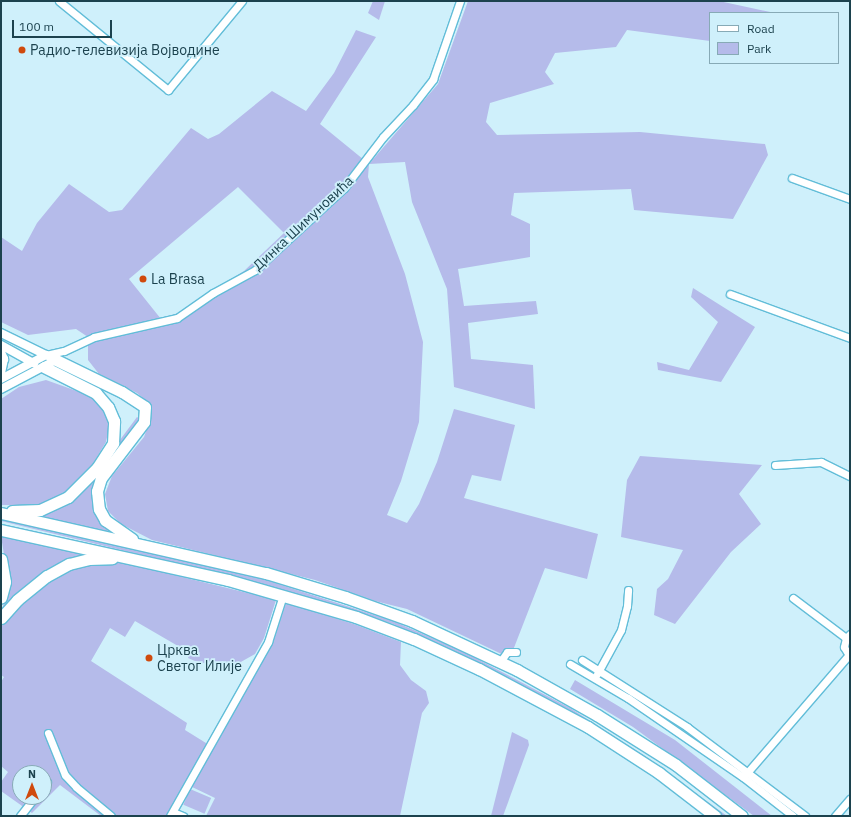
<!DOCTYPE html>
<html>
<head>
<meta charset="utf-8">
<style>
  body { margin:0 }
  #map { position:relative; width:851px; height:817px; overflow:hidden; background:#cff0fb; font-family:"IBM Plex Sans",sans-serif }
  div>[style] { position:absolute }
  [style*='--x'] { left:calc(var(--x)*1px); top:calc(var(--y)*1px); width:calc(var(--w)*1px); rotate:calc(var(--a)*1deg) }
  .green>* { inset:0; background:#b5bbea; transform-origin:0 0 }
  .roads { filter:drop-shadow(1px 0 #62bdd8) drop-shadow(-1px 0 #62bdd8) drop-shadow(0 1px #62bdd8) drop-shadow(0 -1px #62bdd8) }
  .minor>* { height:7px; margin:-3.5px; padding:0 3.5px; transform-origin:3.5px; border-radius:3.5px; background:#fff }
  .tertiary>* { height:8px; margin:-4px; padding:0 4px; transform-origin:4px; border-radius:4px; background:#fff }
  .trunk>* { height:11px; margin:-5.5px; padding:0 5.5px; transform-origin:5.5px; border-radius:5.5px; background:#fff }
  .dots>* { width:11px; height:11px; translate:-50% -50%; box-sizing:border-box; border:2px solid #cff0fb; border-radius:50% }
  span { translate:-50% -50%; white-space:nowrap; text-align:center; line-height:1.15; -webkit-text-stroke:3.5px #cff0fb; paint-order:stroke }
  .poi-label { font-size:14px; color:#1c424e }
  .left { translate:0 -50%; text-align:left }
  .street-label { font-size:14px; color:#1c424e }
  .frame { position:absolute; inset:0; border:2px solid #1c424e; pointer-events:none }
  .legend { position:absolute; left:709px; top:12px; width:130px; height:52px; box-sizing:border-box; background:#cff0fb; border:1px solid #87aab6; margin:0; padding:5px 7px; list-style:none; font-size:12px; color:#1c424e }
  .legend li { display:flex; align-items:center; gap:8px; height:20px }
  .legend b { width:20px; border:1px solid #87aab6 }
  .north { position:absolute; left:12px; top:765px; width:40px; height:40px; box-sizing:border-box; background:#cff0fb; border:1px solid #87aab6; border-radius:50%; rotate:0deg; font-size:11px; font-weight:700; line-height:16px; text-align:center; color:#1c424e }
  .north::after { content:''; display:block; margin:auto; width:14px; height:18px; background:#d04a0d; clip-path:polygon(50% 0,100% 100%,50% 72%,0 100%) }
  .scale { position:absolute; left:12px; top:20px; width:100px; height:18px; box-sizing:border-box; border:2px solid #1c424e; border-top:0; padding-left:5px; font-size:12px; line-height:14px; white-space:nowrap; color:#1c424e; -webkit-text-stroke:3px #cff0fb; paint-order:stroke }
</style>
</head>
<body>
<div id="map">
  <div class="green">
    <i style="clip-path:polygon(373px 1px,385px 1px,379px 20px,368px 13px)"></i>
    <i style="clip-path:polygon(evenodd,468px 1px,719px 1px,775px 13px,710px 13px,710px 41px,627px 30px,616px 47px,555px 53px,545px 72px,554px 84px,490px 103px,486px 122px,497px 135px,640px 132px,765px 144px,768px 155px,733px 219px,634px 210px,631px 189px,514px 193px,511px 215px,530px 224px,530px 257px,458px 269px,464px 306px,536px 301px,538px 314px,468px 323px,471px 359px,533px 365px,535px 409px,454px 387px,447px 289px,412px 202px,405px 162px,369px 164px,368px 177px,405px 274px,423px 342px,419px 422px,401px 481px,387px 515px,407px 523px,419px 504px,437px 462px,454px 409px,515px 425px,501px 481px,472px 475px,464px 498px,598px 534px,587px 579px,545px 568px,510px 658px,407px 609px,375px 601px,315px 580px,152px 540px,121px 524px,108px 511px,105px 494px,112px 476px,144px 437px,152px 415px,151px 405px,137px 393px,99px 374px,88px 360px,88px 337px,76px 329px,28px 335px,1px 322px,1px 237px,22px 251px,37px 223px,69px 184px,109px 212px,122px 210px,191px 128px,208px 139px,219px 134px,272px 91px,306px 111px,334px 73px,356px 30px,376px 37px,320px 124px,369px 164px,438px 84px,468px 1px,238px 187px,284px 233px,244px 271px,178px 313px,161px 319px,129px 279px,238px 187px)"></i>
    <i style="clip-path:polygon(693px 288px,755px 327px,721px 382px,658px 370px,657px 362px,689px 370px,718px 322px,691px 297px)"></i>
    <i style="clip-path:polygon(46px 380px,88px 395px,101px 406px,107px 417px,109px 428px,106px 442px,91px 467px,65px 494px,39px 505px,1px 505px,1px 399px,19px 387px)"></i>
    <i style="clip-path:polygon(137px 417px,140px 419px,96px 477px,95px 512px,101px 524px,115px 534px,32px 514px,63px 505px,79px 495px)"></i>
    <i style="clip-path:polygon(640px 456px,762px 465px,739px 494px,761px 524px,731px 552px,675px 624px,654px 615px,657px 589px,668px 579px,683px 550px,621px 537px,627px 480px)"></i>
    <i style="clip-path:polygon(1px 518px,266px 580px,393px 621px,462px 651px,570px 708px,645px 756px,727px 816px,722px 816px,643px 758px,569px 710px,461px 655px,393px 624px,266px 585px,1px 521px)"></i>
    <i style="clip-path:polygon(1px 536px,83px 554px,46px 570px,1px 613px,9px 586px)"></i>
    <i style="clip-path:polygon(evenodd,90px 563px,125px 563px,276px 600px,264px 638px,255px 654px,239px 663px,222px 667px,195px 661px,188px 658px,190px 653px,135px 621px,125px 637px,110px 628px,91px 661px,187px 723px,185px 730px,214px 748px,249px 686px,255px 669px,263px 661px,273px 643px,286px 603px,354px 624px,401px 642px,400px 665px,411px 680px,426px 691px,429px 703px,422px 713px,400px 816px,206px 816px,215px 798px,190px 786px,174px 816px,101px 816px,60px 785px,32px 813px,1px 791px,1px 782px,8px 772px,1px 766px,1px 682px,4px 677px,1px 675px,1px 624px,20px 602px,49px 579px,72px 568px,90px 563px,20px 773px,44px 773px,44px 797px,20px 797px,20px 773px)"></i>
    <i style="clip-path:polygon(575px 680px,675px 740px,772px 816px,754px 816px,633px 727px,570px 689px)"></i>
    <i style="clip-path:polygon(512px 732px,528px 740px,529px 745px,503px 816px,491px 816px)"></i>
    <i style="left:190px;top:789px;width:23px;height:17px;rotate:23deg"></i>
  </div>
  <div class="roads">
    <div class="minor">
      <i style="--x:59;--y:1;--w:141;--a:39.2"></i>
      <i style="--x:168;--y:90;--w:116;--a:-50.3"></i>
      <i style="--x:792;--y:178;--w:62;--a:19.9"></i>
      <i style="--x:730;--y:294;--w:128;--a:20.1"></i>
      <i style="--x:46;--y:355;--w:18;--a:-13"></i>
      <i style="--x:64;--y:351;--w:33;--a:-25"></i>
      <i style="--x:94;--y:337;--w:85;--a:-12.9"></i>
      <i style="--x:177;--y:318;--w:44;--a:-34.8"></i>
      <i style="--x:213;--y:293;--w:48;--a:-28.7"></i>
      <i style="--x:255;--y:270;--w:121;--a:-42.7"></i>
      <i style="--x:344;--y:188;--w:64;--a:-52.6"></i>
      <i style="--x:383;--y:137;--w:44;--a:-46.8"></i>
      <i style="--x:413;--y:105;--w:33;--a:-52"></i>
      <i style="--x:433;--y:79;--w:83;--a:-70.9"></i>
      <i style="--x:775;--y:465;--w:46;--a:-3.7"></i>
      <i style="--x:821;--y:462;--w:32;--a:26"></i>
      <i style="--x:793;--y:598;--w:66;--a:37"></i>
      <i style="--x:850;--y:634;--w:6;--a:135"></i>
      <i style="--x:846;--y:638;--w:9;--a:103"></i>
      <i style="--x:844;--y:647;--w:12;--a:59"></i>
      <i style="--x:582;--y:660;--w:125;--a:32.5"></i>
      <i style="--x:687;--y:727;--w:148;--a:37"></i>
      <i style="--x:500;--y:662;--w:12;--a:-55"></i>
      <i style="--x:507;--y:652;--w:9;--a:0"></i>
      <i style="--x:570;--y:664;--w:67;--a:30.4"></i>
      <i style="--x:628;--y:698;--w:140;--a:34.5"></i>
      <i style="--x:743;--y:777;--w:63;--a:38"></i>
      <i style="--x:597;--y:674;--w:50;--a:-61.4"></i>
      <i style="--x:621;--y:630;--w:25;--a:-76"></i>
      <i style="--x:627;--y:606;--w:16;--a:-86"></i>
      <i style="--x:48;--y:733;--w:45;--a:68"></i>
      <i style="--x:65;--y:775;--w:16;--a:47"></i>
      <i style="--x:76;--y:787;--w:45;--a:39.6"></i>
      <i style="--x:746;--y:774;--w:156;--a:-49.2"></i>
      <i style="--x:44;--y:786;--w:5;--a:-53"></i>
      <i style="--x:173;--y:812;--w:11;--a:22"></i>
      <i style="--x:20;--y:816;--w:24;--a:-52"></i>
      <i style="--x:170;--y:816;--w:200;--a:-60.6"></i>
      <i style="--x:268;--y:642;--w:49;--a:-72.3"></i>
      <i style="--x:835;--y:816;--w:23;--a:-49"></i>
    </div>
    <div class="tertiary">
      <i style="--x:1;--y:333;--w:61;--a:26.1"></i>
      <i style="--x:1;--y:345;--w:38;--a:29"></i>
      <i style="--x:1;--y:352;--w:8;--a:67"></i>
      <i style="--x:4;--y:359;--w:14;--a:102"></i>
      <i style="--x:1;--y:379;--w:51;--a:-28.1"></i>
      <i style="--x:1;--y:389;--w:62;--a:-27.8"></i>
    </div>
    <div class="trunk">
      <i style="--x:56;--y:360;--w:73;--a:25.9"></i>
      <i style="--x:122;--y:392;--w:27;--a:33"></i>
      <i style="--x:145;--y:407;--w:15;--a:94"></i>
      <i style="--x:144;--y:422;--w:71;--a:127.5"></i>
      <i style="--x:101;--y:478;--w:14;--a:107"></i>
      <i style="--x:97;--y:491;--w:18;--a:84"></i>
      <i style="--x:99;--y:509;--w:13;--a:61"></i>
      <i style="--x:105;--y:520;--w:33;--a:35"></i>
      <i style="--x:12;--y:511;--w:28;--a:-2"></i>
      <i style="--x:40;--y:510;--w:31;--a:-25"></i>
      <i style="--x:68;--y:497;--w:41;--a:-45"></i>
      <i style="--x:97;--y:468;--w:30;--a:-57"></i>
      <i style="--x:113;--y:443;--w:22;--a:-87"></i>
      <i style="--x:114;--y:421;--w:15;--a:-113"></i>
      <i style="--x:108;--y:407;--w:18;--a:-131"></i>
      <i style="--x:96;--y:393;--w:58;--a:-153.4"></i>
      <i style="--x:1;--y:513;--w:272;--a:12.8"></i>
      <i style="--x:266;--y:573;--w:83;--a:16.9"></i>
      <i style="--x:345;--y:597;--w:71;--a:19.7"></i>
      <i style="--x:412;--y:621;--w:116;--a:25"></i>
      <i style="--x:517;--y:670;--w:92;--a:29.4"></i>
      <i style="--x:597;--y:715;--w:93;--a:32.3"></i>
      <i style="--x:676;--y:765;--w:83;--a:37.7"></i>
      <i style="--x:1;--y:530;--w:232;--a:12.4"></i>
      <i style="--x:228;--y:580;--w:133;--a:16.1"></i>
      <i style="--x:356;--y:617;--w:62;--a:20.8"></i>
      <i style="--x:414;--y:639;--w:72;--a:24.8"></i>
      <i style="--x:479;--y:669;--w:123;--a:28"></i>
      <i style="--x:588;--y:727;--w:85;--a:32.9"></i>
      <i style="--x:659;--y:773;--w:71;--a:37.5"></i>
      <i style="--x:1;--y:559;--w:23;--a:80"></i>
      <i style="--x:5;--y:582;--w:16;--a:105"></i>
      <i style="--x:1;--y:618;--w:24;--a:-48"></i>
      <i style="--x:17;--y:600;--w:38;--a:-39"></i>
      <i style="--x:47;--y:576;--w:25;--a:-29"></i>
      <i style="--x:69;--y:564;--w:21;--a:-14"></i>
      <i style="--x:89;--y:559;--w:23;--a:-2"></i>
    </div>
  </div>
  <div class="dots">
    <i style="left:22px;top:50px;background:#d04a0d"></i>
    <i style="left:143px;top:279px;background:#d04a0d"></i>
    <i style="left:149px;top:658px;background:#d04a0d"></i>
  </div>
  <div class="poi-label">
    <span class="left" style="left:30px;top:50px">Радио-телевизија Војводине</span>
    <span class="left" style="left:151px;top:279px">La Brasa</span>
    <span class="left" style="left:157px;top:658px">Црква<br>Светог Илије</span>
  </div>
  <div class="street-label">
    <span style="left:303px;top:223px;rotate:-43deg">Динка Шимуновића</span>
  </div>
  <div class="frame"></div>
  <ul class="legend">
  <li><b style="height:5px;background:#fff"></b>Road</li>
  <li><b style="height:11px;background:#b5bbea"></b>Park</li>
  </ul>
  <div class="north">N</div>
  <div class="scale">100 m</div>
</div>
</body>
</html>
